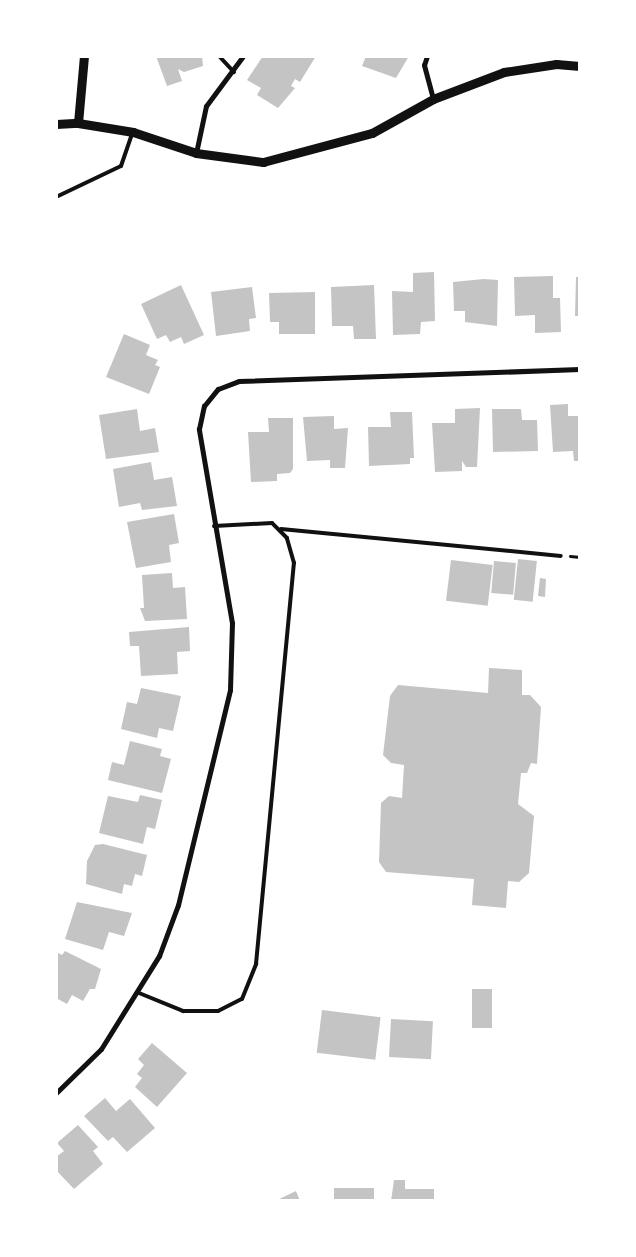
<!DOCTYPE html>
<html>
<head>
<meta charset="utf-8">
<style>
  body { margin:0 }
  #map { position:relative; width:636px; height:1257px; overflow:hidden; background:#fff; font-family:"Fira Sans",sans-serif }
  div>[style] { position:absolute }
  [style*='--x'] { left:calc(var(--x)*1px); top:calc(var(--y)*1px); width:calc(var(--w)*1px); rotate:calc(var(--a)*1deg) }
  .building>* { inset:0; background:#c4c4c4; transform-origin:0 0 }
  .path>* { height:3px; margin:-1.5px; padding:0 1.5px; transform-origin:1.5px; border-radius:1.5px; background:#111 }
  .service>* { height:4px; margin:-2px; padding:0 2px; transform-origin:2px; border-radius:2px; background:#111 }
  .minor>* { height:5px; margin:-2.5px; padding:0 2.5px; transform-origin:2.5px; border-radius:2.5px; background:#111 }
  .tertiary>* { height:9px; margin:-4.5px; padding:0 4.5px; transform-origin:4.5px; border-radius:4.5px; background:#111 }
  span { translate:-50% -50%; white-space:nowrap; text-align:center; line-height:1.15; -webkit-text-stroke:4px #fff; paint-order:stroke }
  .frame { position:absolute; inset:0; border:58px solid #fff; pointer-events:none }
</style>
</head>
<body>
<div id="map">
  <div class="building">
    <i style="clip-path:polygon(156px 56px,202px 56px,203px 66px,184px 72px,178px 69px,182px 81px,167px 86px)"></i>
    <i style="clip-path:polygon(263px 56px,316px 56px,300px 82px,295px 79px,291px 86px,295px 88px,278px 108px,257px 95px,261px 88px,247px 80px)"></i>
    <i style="clip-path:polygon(366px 56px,409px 56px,396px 78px,362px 66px)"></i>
    <i style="clip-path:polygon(434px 272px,435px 321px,421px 322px,420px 334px,393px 335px,392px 291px,413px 292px,413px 273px)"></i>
    <i style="clip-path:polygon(553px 276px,553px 298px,560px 298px,561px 332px,535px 333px,535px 315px,515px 316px,514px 277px)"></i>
    <i style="clip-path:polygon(576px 277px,580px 277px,580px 316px,575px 316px)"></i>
    <i style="clip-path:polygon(484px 279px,498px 280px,497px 326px,465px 322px,465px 311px,454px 311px,453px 282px)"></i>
    <i style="clip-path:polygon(181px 285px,204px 335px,184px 344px,181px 337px,170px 342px,166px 335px,157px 339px,141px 304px)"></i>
    <i style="clip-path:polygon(374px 285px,376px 339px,354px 339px,353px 326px,332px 326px,331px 287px)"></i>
    <i style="clip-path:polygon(252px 287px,256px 318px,249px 319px,250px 331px,216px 336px,211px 292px)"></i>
    <i style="clip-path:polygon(315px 292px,315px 334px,279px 334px,279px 322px,270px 322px,269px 293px)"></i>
    <i style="clip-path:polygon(124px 334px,150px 345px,146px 355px,158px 360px,155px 365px,160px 367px,149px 394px,106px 377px)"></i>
    <i style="clip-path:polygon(568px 404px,568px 416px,580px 416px,580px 461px,574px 461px,573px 451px,553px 452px,550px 405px)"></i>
    <i style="clip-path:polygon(480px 408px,477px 467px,466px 467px,462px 461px,462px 471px,435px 472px,432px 423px,455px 423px,455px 409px)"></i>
    <i style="clip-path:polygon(137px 409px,140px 431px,155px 428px,159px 452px,106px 459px,99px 415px)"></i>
    <i style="clip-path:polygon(492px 409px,521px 409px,522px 420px,537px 420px,538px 451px,493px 452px)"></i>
    <i style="clip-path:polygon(390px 412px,412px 412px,414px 458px,410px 458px,410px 464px,369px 466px,368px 427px,391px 427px)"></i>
    <i style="clip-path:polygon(334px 416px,334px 429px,348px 428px,345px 468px,330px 468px,330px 460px,307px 461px,303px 417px)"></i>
    <i style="clip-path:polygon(268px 418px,293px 418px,293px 469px,290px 473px,277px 474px,277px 481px,251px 482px,248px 432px,269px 432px)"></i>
    <i style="clip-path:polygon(151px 462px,154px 480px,172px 477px,177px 506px,142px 510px,140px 503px,119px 507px,113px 469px)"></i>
    <i style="clip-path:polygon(174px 514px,179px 543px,169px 545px,171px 562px,136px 568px,127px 522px)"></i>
    <i style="left:518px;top:559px;width:19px;height:41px;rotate:6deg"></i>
    <i style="left:451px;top:560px;width:42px;height:41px;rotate:7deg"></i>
    <i style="left:494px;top:561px;width:22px;height:32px;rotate:5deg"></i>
    <i style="clip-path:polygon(172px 573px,173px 588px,185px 587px,187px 619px,145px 621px,140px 608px,144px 608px,142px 575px)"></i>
    <i style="clip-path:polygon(540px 578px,546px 579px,545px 597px,538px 596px)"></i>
    <i style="clip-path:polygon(189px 627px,190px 651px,177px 652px,178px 674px,141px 676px,139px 646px,130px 646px,129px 632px)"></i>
    <i style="clip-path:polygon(489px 668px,522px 670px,522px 695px,530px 695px,541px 707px,537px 764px,531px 763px,527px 773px,521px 773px,518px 804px,534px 816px,529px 873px,519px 882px,508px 881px,506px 908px,472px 905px,474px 879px,386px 872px,379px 862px,381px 803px,389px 796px,402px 798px,404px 765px,391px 763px,383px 755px,390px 696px,398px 685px,488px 693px)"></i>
    <i style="clip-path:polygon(141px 688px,181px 696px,173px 731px,159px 728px,157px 738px,121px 729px,127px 702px,137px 704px)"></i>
    <i style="clip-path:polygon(130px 741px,162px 749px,160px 756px,171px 759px,162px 793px,108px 780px,112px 762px,124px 765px)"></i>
    <i style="clip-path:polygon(140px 795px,162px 800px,155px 829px,147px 827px,143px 844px,99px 833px,108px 796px,138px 802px)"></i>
    <i style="clip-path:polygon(103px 844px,147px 855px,142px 876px,135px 874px,132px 886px,124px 884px,122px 894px,86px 884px,87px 861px,95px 845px)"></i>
    <i style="clip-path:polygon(77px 902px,132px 913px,124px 936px,109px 932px,103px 950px,65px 939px)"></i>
    <i style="clip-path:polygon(65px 951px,101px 969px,95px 989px,90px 989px,83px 1001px,72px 995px,67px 1004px,56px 998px,56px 952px,62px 955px)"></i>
    <i style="left:472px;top:989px;width:20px;height:39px"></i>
    <i style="left:322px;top:1010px;width:59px;height:43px;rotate:7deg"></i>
    <i style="left:391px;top:1019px;width:42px;height:38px;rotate:3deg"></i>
    <i style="clip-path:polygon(152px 1043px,187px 1073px,157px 1107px,135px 1087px,142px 1078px,137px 1074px,144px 1065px,138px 1059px)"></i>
    <i style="clip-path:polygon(105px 1098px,116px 1111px,130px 1099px,155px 1128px,127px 1152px,113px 1137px,108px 1141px,84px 1116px)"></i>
    <i style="clip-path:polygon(78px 1125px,98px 1147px,93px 1151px,103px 1164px,74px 1189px,56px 1170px,56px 1157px,64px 1151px,57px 1143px)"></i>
    <i style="clip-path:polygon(394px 1180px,405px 1180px,405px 1189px,434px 1189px,434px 1201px,391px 1201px)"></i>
    <i style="left:334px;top:1188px;width:40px;height:13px"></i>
    <i style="clip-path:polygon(296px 1191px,300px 1201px,275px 1201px)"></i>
  </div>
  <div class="path">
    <i style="--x:570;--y:556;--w:10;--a:6"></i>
  </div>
  <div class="service">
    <i style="--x:219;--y:56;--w:22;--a:47"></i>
    <i style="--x:56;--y:197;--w:72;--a:-25.5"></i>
    <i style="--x:121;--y:166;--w:36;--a:-71"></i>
    <i style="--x:281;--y:529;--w:281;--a:5.5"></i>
    <i style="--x:139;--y:993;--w:48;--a:22.2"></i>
    <i style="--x:183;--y:1011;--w:35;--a:0"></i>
    <i style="--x:218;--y:1011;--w:27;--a:-27"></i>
    <i style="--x:242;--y:999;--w:38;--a:-68"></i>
    <i style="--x:256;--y:964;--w:403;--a:-84.6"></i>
    <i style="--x:294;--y:563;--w:26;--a:-106"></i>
    <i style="--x:287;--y:538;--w:21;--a:-135"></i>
    <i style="--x:272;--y:523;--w:58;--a:177"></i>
  </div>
  <div class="minor">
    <i style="--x:427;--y:56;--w:9;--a:108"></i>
    <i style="--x:424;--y:65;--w:35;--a:75"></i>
    <i style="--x:196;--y:153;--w:48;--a:-78"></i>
    <i style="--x:206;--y:106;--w:62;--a:-53.5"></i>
    <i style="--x:56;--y:1093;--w:63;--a:-44.4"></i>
    <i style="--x:101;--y:1049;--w:110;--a:-58.1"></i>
    <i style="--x:159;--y:956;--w:54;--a:-69.6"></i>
    <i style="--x:178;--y:905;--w:221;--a:-76.4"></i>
    <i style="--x:230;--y:690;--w:67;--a:-88.3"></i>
    <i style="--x:232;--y:623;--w:197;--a:-99.7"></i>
    <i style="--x:199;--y:429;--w:24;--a:-78"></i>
    <i style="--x:204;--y:406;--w:22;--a:-51"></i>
    <i style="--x:218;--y:389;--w:22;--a:-21"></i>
    <i style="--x:239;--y:381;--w:341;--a:-2"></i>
  </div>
  <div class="tertiary">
    <i style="--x:78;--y:123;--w:67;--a:-84.9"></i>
    <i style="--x:56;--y:124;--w:22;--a:-3"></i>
    <i style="--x:78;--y:123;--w:56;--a:9.3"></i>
    <i style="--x:133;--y:132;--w:66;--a:18.4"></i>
    <i style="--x:196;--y:153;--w:68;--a:7.7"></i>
    <i style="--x:263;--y:162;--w:113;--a:-14.9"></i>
    <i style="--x:372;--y:133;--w:70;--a:-29.1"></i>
    <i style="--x:433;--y:99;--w:76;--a:-20.8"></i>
    <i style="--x:504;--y:72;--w:53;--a:-8.7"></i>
    <i style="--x:556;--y:64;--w:24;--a:5"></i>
  </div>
  <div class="frame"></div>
</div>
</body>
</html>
